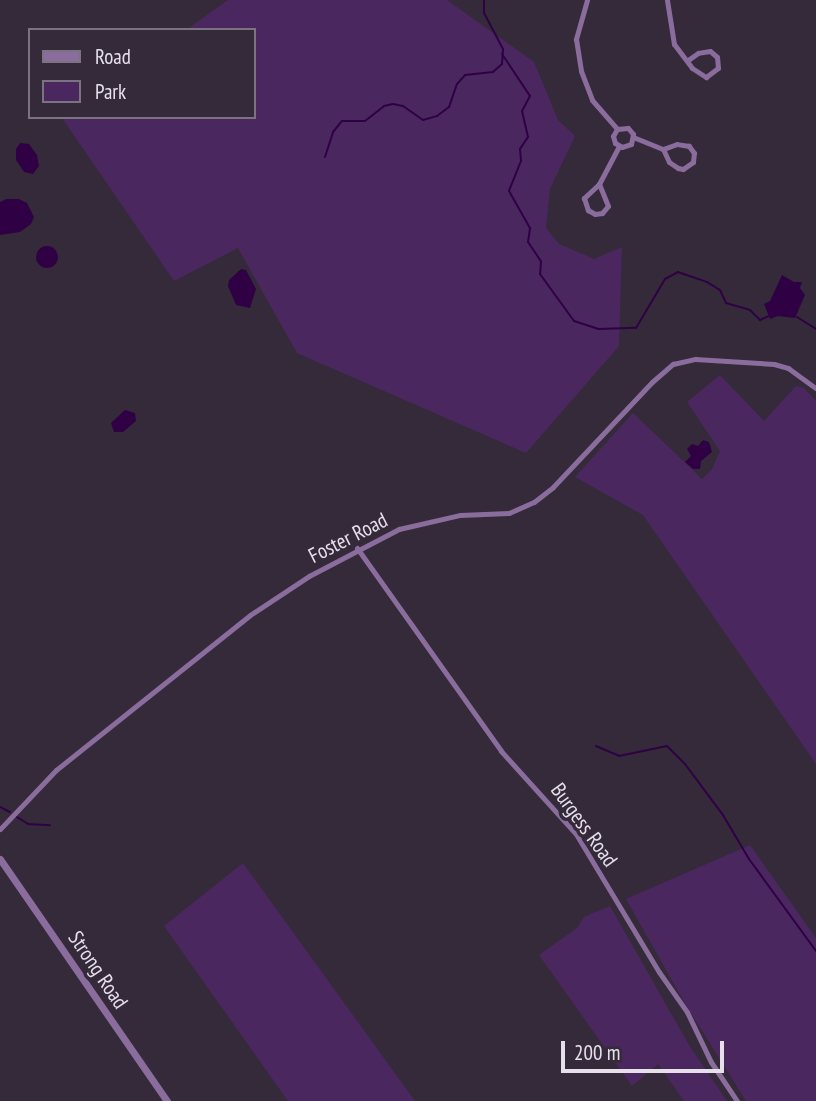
<!DOCTYPE html>
<html>
<head>
<meta charset="utf-8">
<style>
  body { margin:0 }
  #map { position:relative; width:816px; height:1101px; overflow:hidden; background:#342a3a; font-family:"PT Sans Narrow",sans-serif }
  div>[style] { position:absolute }
  [style*='--x'] { left:calc(var(--x)*1px); top:calc(var(--y)*1px); width:calc(var(--w)*1px); rotate:calc(var(--a)*1deg) }
  .green>* { inset:0; background:#4b2760 }
  .water>* { inset:0; background:#300045 }
  .round { border-radius:50% }
  .stream>* { height:2px; margin:-1px; padding:0 1px; transform-origin:1px; border-radius:1px; background:#300045 }
  .minor>* { height:5px; margin:-2.5px; padding:0 2.5px; transform-origin:2.5px; border-radius:2.5px; background:#8a6c9d }
  .tertiary>* { height:7px; margin:-3.5px; padding:0 3.5px; transform-origin:3.5px; border-radius:3.5px; background:#8a6c9d }
  span { translate:-50% -50%; white-space:nowrap; text-align:center; line-height:1.15; -webkit-text-stroke:7px #342a3a; paint-order:stroke }
  .street-label { font-size:21px; color:#e6e0eb }
  .legend { position:absolute; left:28px; top:28px; width:228px; height:91px; box-sizing:border-box; background:#342a3a; border:2px solid #7b7381; margin:0; padding:9px 12px; list-style:none; font-size:21px; color:#e6e0eb }
  .legend li { display:flex; align-items:center; gap:14px; height:35px }
  .legend b { width:35px; border:2px solid #7b7381 }
  .scale { position:absolute; left:561px; top:1041px; width:163px; height:32px; box-sizing:border-box; border:4px solid #e6e0eb; border-top:0; padding-left:9px; font-size:21px; line-height:24px; white-space:nowrap; color:#e6e0eb; -webkit-text-stroke:5px #342a3a; paint-order:stroke }
</style>
</head>
<body>
<div id="map">
  <div class="green">
    <i style="clip-path:polygon(228px 0,447px 0,534px 62px,558px 120px,575px 136px,550px 189px,546px 228px,559px 244px,594px 259px,622px 247px,619px 346px,526px 453px,297px 353px,238px 248px,174px 281px,62px 118px,254px 117px,254px 30px,186px 30px)"></i>
    <i style="clip-path:polygon(720px 375px,764px 421px,796px 386px,804px 388px,816px 401px,816px 764px,643px 515px,575px 477px,633px 413px,702px 479px,712px 469px,720px 451px,687px 402px)"></i>
    <i style="clip-path:polygon(750px 845px,816px 938px,816px 1101px,746px 1101px,684px 1002px,626px 899px)"></i>
    <i style="clip-path:polygon(243px 863px,415px 1101px,288px 1101px,164px 926px)"></i>
    <i style="clip-path:polygon(610px 906px,689px 1045px,727px 1101px,684px 1101px,658px 1064px,632px 1086px,539px 955px,577px 928px,584px 917px)"></i>
  </div>
  <div class="water">
    <i style="clip-path:polygon(20px 143px,29px 144px,37px 155px,39px 166px,33px 174px,24px 172px,16px 160px,16px 149px)"></i>
    <i style="clip-path:polygon(6px 199px,19px 199px,27px 203px,34px 217px,31px 224px,20px 232px,0 235px,0 202px)"></i>
    <i class="round" style="left:36px;top:246px;width:22px;height:22px"></i>
    <i style="clip-path:polygon(241px 269px,246px 270px,256px 289px,250px 308px,236px 305px,228px 286px,229px 280px)"></i>
    <i style="clip-path:polygon(782px 275px,794px 282px,802px 282px,800px 288px,805px 295px,795px 318px,778px 316px,770px 319px,764px 304px,770px 301px)"></i>
    <i style="clip-path:polygon(125px 410px,135px 413px,136px 421px,123px 432px,114px 432px,111px 423px)"></i>
    <i style="clip-path:polygon(703px 440px,709px 442px,712px 452px,701px 461px,700px 469px,693px 469px,685px 462px,691px 456px,687px 449px,692px 444px,698px 446px)"></i>
  </div>
  <div class="stream">
    <i style="--x:502;--y:54;--w:50;--a:56.3"></i>
    <i style="--x:530;--y:96;--w:17;--a:118"></i>
    <i style="--x:522;--y:111;--w:27;--a:77"></i>
    <i style="--x:528;--y:137;--w:14;--a:124"></i>
    <i style="--x:520;--y:149;--w:12;--a:85"></i>
    <i style="--x:521;--y:161;--w:32;--a:112"></i>
    <i style="--x:509;--y:191;--w:43;--a:60.4"></i>
    <i style="--x:530;--y:228;--w:14;--a:98"></i>
    <i style="--x:528;--y:242;--w:23;--a:56"></i>
    <i style="--x:541;--y:261;--w:13;--a:94"></i>
    <i style="--x:540;--y:274;--w:58;--a:54.1"></i>
    <i style="--x:574;--y:321;--w:25;--a:18"></i>
    <i style="--x:598;--y:329;--w:38;--a:-2"></i>
    <i style="--x:636;--y:328;--w:57;--a:-59.4"></i>
    <i style="--x:665;--y:279;--w:15;--a:-28"></i>
    <i style="--x:678;--y:272;--w:31;--a:19"></i>
    <i style="--x:707;--y:282;--w:15;--a:32"></i>
    <i style="--x:720;--y:290;--w:14;--a:65"></i>
    <i style="--x:726;--y:303;--w:25;--a:16"></i>
    <i style="--x:750;--y:310;--w:14;--a:45"></i>
    <i style="--x:760;--y:320;--w:10;--a:-24"></i>
    <i style="--x:325;--y:157;--w:26;--a:-72"></i>
    <i style="--x:333;--y:132;--w:14;--a:-51"></i>
    <i style="--x:342;--y:121;--w:23;--a:0"></i>
    <i style="--x:365;--y:121;--w:24;--a:-38"></i>
    <i style="--x:384;--y:106;--w:9;--a:-13"></i>
    <i style="--x:393;--y:104;--w:10;--a:11"></i>
    <i style="--x:403;--y:106;--w:24;--a:35"></i>
    <i style="--x:423;--y:120;--w:15;--a:-16"></i>
    <i style="--x:437;--y:116;--w:15;--a:-37"></i>
    <i style="--x:449;--y:107;--w:24;--a:-71"></i>
    <i style="--x:457;--y:84;--w:12;--a:-48"></i>
    <i style="--x:465;--y:75;--w:28;--a:-6"></i>
    <i style="--x:493;--y:72;--w:12;--a:-42"></i>
    <i style="--x:502;--y:64;--w:15;--a:-86"></i>
    <i style="--x:503;--y:49;--w:41;--a:-117.8"></i>
    <i style="--x:484;--y:13;--w:13;--a:-90"></i>
    <i style="--x:797;--y:317;--w:22;--a:32"></i>
    <i style="--x:596;--y:746;--w:25;--a:23"></i>
    <i style="--x:619;--y:756;--w:49;--a:-11.8"></i>
    <i style="--x:667;--y:746;--w:25;--a:45"></i>
    <i style="--x:685;--y:764;--w:64;--a:53.3"></i>
    <i style="--x:723;--y:815;--w:51;--a:59.4"></i>
    <i style="--x:749;--y:859;--w:114;--a:53.9"></i>
    <i style="--x:0;--y:807;--w:11;--a:27"></i>
    <i style="--x:17;--y:817;--w:13;--a:32"></i>
    <i style="--x:28;--y:824;--w:22;--a:3"></i>
  </div>
  <div class="minor">
    <i style="--x:587;--y:0;--w:41;--a:105.8"></i>
    <i style="--x:576;--y:39;--w:32;--a:81"></i>
    <i style="--x:581;--y:71;--w:31;--a:69"></i>
    <i style="--x:592;--y:100;--w:38;--a:49"></i>
    <i style="--x:617;--y:129;--w:11;--a:-5"></i>
    <i style="--x:628;--y:128;--w:8;--a:50"></i>
    <i style="--x:633;--y:134;--w:10;--a:101"></i>
    <i style="--x:631;--y:144;--w:9;--a:162"></i>
    <i style="--x:622;--y:147;--w:8;--a:-150"></i>
    <i style="--x:615;--y:143;--w:7;--a:-106"></i>
    <i style="--x:613;--y:136;--w:8;--a:-60"></i>
    <i style="--x:667;--y:0;--w:45;--a:81"></i>
    <i style="--x:674;--y:44;--w:30;--a:53"></i>
    <i style="--x:692;--y:68;--w:17;--a:33"></i>
    <i style="--x:706;--y:77;--w:15;--a:-37"></i>
    <i style="--x:718;--y:68;--w:11;--a:-95"></i>
    <i style="--x:717;--y:57;--w:9;--a:-139"></i>
    <i style="--x:710;--y:51;--w:12;--a:171"></i>
    <i style="--x:698;--y:53;--w:12;--a:145"></i>
    <i style="--x:633;--y:137;--w:32;--a:22"></i>
    <i style="--x:663;--y:149;--w:14;--a:65"></i>
    <i style="--x:669;--y:162;--w:11;--a:34"></i>
    <i style="--x:678;--y:168;--w:5;--a:11"></i>
    <i style="--x:683;--y:169;--w:12;--a:-35"></i>
    <i style="--x:693;--y:162;--w:9;--a:-84"></i>
    <i style="--x:694;--y:153;--w:9;--a:-126"></i>
    <i style="--x:689;--y:146;--w:12;--a:-171"></i>
    <i style="--x:677;--y:144;--w:15;--a:160"></i>
    <i style="--x:599;--y:184;--w:21;--a:137"></i>
    <i style="--x:584;--y:198;--w:13;--a:72"></i>
    <i style="--x:588;--y:210;--w:8;--a:30"></i>
    <i style="--x:595;--y:214;--w:7;--a:-8"></i>
    <i style="--x:602;--y:213;--w:9;--a:-49"></i>
    <i style="--x:608;--y:206;--w:24;--a:-112"></i>
    <i style="--x:599;--y:184;--w:43;--a:-62.2"></i>
    <i style="--x:357;--y:548;--w:249;--a:54.6"></i>
    <i style="--x:501;--y:751;--w:112;--a:47.9"></i>
    <i style="--x:576;--y:834;--w:161;--a:59"></i>
    <i style="--x:659;--y:972;--w:49;--a:55"></i>
    <i style="--x:687;--y:1012;--w:55;--a:64.4"></i>
    <i style="--x:711;--y:1062;--w:47;--a:56.3"></i>
    <i style="--x:0;--y:829;--w:81;--a:-46.5"></i>
    <i style="--x:56;--y:770;--w:248;--a:-38.6"></i>
    <i style="--x:250;--y:615;--w:71;--a:-33.5"></i>
    <i style="--x:309;--y:576;--w:102;--a:-27.6"></i>
    <i style="--x:399;--y:529;--w:63;--a:-12.9"></i>
    <i style="--x:460;--y:515;--w:49;--a:-2.3"></i>
    <i style="--x:509;--y:513;--w:27;--a:-24"></i>
    <i style="--x:534;--y:502;--w:24;--a:-38"></i>
    <i style="--x:553;--y:487;--w:144;--a:-46.7"></i>
    <i style="--x:652;--y:382;--w:28;--a:-41"></i>
    <i style="--x:673;--y:364;--w:23;--a:-13"></i>
    <i style="--x:695;--y:359;--w:79;--a:3.6"></i>
    <i style="--x:774;--y:364;--w:15;--a:16"></i>
    <i style="--x:788;--y:368;--w:34;--a:36"></i>
  </div>
  <div class="tertiary">
    <i style="--x:0;--y:859;--w:294;--a:55.4"></i>
  </div>
  <div class="street-label">
    <span style="left:348px;top:538px;rotate:-27deg">Foster Road</span>
    <span style="left:584px;top:825px;rotate:54deg">Burgess Road</span>
    <span style="left:98px;top:970px;rotate:56deg">Strong Road</span>
  </div>
  <ul class="legend">
  <li><b style="height:9px;background:#8a6c9d"></b>Road</li>
  <li><b style="height:19px;background:#4b2760"></b>Park</li>
  </ul>
  <div class="scale">200 m</div>
</div>
</body>
</html>
